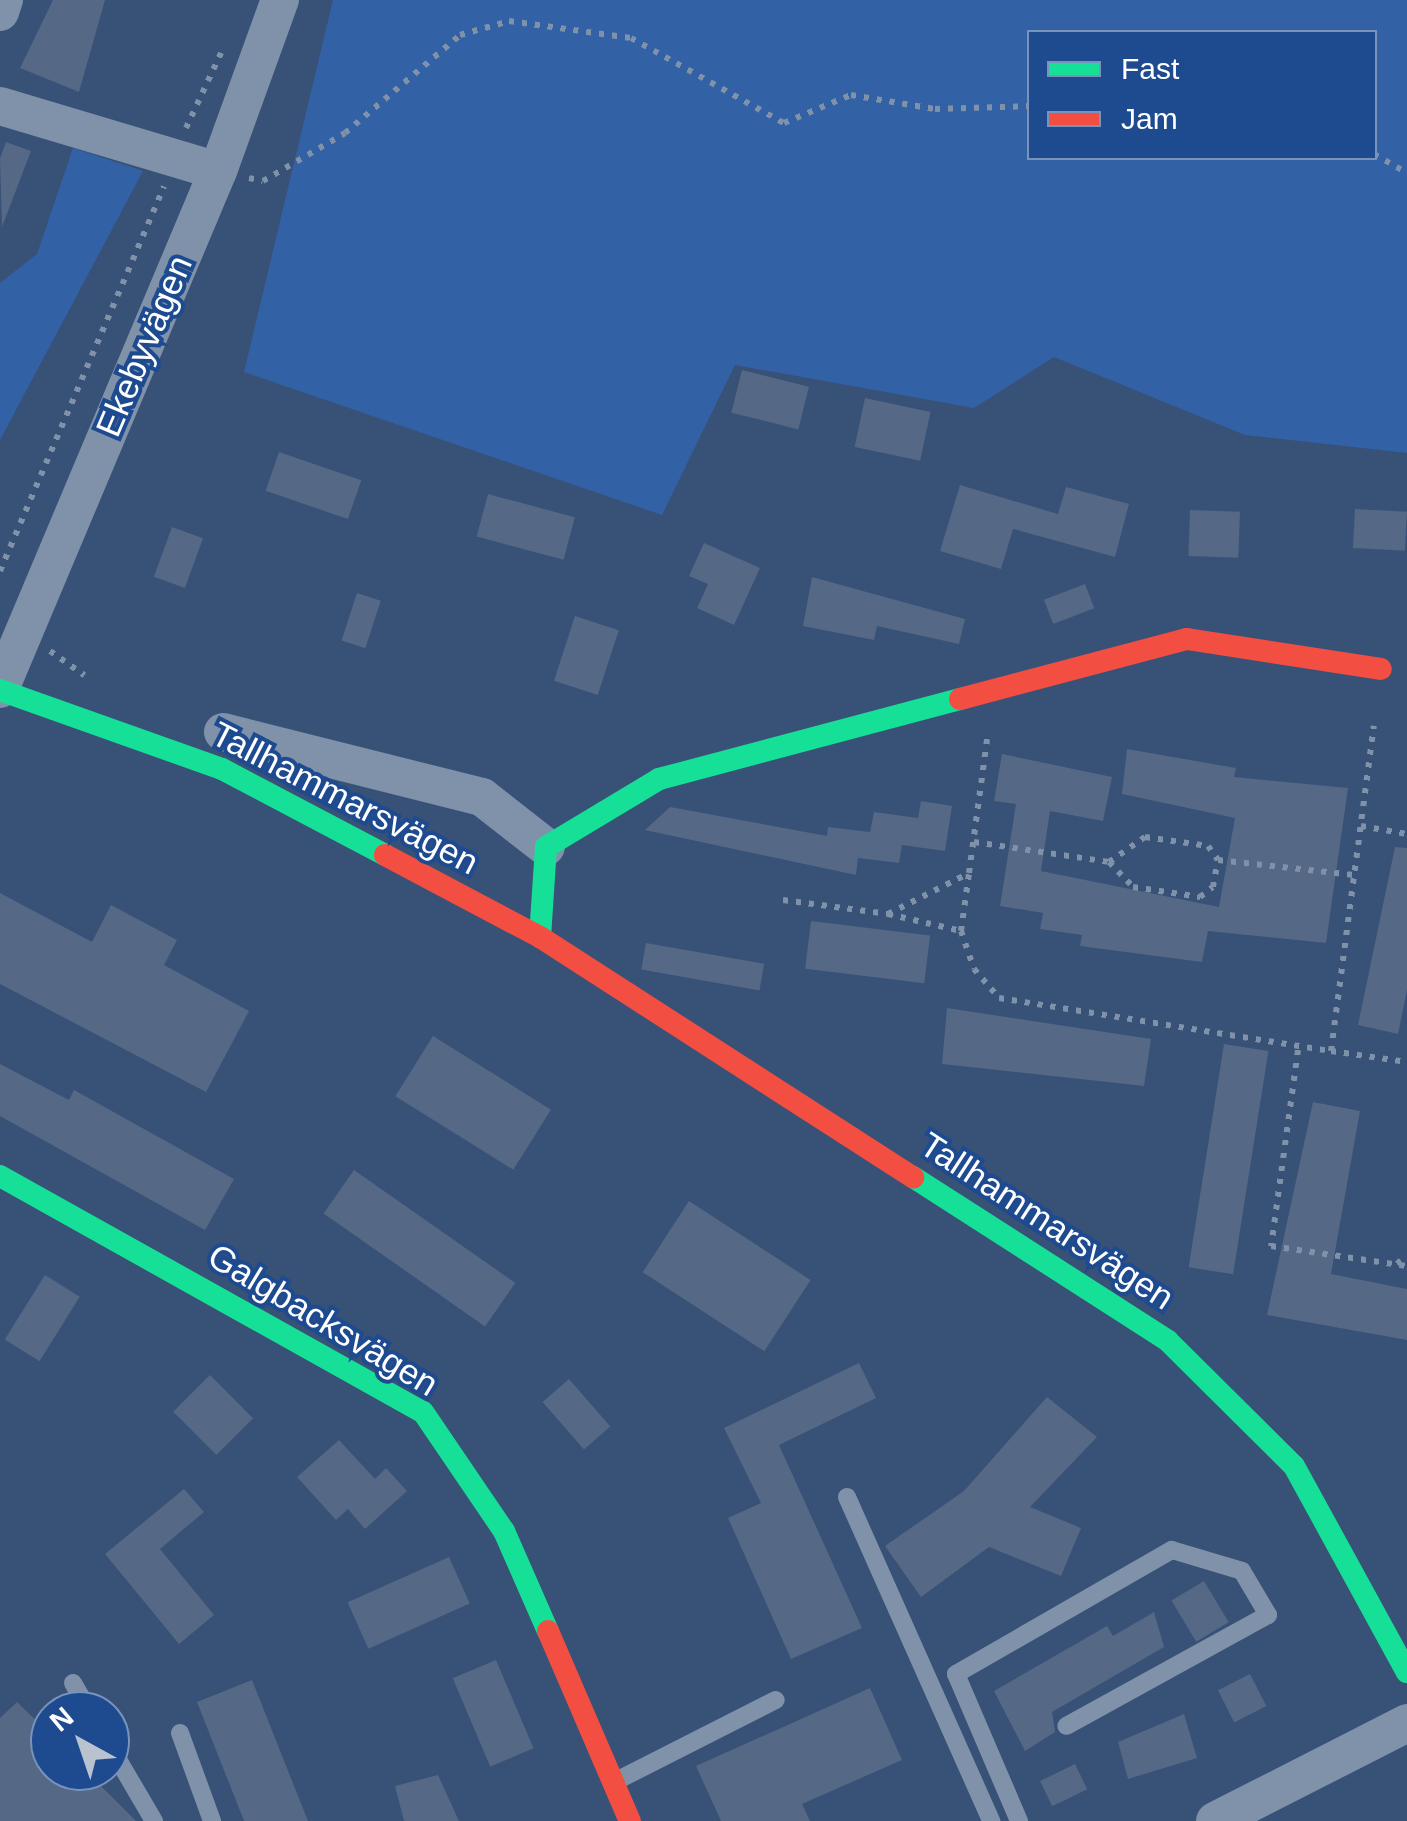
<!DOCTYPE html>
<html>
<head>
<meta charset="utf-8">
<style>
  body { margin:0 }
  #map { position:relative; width:1407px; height:1821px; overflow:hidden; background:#385176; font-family:Arial,sans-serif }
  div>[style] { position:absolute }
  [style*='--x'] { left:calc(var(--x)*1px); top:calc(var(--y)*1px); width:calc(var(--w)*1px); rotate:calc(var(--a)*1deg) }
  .green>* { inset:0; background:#3361a6 }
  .building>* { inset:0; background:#556886; transform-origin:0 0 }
  .path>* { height:6px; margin-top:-3px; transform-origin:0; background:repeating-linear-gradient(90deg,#7f92a9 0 5px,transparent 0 13px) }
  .lane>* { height:18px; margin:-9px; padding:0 9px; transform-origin:9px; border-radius:9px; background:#7f92a9 }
  .street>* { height:38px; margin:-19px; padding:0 19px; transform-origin:19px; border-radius:19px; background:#7f92a9 }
  .fast>* { height:22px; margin:-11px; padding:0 11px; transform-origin:11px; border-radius:11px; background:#16e098 }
  .jam>* { height:22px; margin:-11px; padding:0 11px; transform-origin:11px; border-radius:11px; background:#f24e42 }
  span { translate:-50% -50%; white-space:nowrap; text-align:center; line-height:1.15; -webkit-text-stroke:8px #1e4b90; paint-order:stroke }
  .street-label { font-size:35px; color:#fff }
  .legend { position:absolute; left:1027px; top:30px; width:350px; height:130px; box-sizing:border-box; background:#1e4b90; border:2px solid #7893bc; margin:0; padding:12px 18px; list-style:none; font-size:30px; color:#fff }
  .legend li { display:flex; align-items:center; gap:20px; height:50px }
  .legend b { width:50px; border:2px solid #7893bc }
  .north { position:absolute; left:30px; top:1691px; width:100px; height:100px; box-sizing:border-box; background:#1e4b90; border:2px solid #7893bc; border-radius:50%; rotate:320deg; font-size:28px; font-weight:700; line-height:40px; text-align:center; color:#fff }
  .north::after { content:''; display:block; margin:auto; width:35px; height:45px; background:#b9c2cf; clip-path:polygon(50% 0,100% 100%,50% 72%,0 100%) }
</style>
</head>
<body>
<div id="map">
  <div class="green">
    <i style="clip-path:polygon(evenodd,333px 0,1407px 0,1407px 453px,1245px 435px,1054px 357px,974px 408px,735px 365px,662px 515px,244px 372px,333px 0,1030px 32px,1374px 32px,1374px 158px,1030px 158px,1030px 32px)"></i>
    <i style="clip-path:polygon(73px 148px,143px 171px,0 440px,0 283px,37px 254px)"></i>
  </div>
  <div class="building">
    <i style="clip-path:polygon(53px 0,105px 0,79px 92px,20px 68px)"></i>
    <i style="clip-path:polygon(6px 142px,31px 151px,2px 227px,0 158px)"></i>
    <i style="left:742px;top:370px;width:69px;height:44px;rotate:14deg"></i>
    <i style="left:865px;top:398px;width:67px;height:50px;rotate:12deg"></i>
    <i style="left:279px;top:452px;width:87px;height:41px;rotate:19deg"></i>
    <i style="clip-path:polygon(960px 485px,1058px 514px,1066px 487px,1129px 504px,1115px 557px,1013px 529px,1001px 569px,940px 551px)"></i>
    <i style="left:488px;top:494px;width:90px;height:44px;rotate:15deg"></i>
    <i style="left:1355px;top:509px;width:52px;height:39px;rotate:3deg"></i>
    <i style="left:1190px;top:510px;width:50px;height:46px;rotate:2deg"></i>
    <i style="left:172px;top:527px;width:33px;height:53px;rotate:20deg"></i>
    <i style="clip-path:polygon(704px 543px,760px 568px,734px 625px,697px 608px,708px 584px,689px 576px)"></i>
    <i style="clip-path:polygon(812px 577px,965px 619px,959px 644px,877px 626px,874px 640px,803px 626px)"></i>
    <i style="left:1085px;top:584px;width:26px;height:44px;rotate:69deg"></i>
    <i style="left:357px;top:593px;width:25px;height:50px;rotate:18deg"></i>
    <i style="left:575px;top:616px;width:46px;height:68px;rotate:18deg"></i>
    <i style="clip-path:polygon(1127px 749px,1236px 768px,1234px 777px,1348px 788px,1326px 943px,1208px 931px,1202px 962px,1080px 946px,1082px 935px,1040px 929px,1043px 913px,1000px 906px,1016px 804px,994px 801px,1002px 754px,1112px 777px,1103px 821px,1050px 811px,1041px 871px,1219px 907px,1235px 818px,1122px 794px)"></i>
    <i style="clip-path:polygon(921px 801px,952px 806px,945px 851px,902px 845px,899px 863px,858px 858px,856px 875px,645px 830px,670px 807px,827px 836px,828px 827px,870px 832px,874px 812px,918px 818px)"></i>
    <i style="clip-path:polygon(1395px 847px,1407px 848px,1407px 990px,1398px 1034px,1358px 1025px)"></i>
    <i style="clip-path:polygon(0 893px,92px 942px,111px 905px,177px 940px,164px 965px,249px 1011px,206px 1092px,0 984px)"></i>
    <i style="left:811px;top:921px;width:120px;height:48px;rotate:7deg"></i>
    <i style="left:646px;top:943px;width:120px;height:27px;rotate:10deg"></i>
    <i style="clip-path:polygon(947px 1008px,1151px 1039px,1144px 1086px,942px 1064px)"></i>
    <i style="left:433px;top:1036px;width:139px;height:71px;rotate:32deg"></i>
    <i style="left:1224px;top:1044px;width:45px;height:226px;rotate:9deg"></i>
    <i style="clip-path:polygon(0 1064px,69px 1100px,74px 1090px,234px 1179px,205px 1230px,0 1116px)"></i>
    <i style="clip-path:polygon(1313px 1102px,1360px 1111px,1331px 1274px,1407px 1289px,1407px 1340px,1267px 1315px)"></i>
    <i style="left:354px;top:1170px;width:197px;height:53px;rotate:35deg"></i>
    <i style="left:689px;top:1201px;width:145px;height:85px;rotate:33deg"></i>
    <i style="left:45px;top:1275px;width:41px;height:76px;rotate:32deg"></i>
    <i style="clip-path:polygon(859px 1363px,876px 1398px,779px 1445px,862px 1628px,791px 1659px,728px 1518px,761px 1503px,724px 1428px)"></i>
    <i style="left:210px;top:1375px;width:61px;height:52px;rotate:45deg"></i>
    <i style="left:569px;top:1379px;width:63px;height:35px;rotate:49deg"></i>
    <i style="clip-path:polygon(1047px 1397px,1097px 1437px,1030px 1507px,1081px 1528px,1061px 1576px,989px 1547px,921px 1597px,885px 1546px,964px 1491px)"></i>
    <i style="clip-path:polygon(339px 1440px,375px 1479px,386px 1468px,407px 1491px,365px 1529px,348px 1509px,336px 1520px,297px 1477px)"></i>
    <i style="clip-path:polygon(184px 1489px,204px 1512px,160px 1549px,214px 1615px,179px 1644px,105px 1554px)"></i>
    <i style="left:449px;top:1557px;width:51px;height:111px;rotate:66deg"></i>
    <i style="left:1204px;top:1581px;width:48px;height:38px;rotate:59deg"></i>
    <i style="clip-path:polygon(1154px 1612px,1164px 1647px,1052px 1712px,1055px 1732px,1025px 1751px,994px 1691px,1107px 1626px,1113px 1636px)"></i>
    <i style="left:496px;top:1660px;width:96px;height:47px;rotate:67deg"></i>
    <i style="left:1250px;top:1674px;width:36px;height:36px;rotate:63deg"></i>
    <i style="clip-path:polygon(252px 1680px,308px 1821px,244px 1821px,197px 1702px)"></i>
    <i style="clip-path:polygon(870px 1688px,902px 1760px,802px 1804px,810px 1821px,721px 1821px,696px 1766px)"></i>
    <i style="clip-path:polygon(17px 1702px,50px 1734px,50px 1771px,86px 1771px,136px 1821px,0 1821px,0 1718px)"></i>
    <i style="clip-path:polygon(1184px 1714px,1197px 1758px,1128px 1779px,1118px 1742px)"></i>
    <i style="left:1075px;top:1764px;width:28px;height:39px;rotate:64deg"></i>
    <i style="clip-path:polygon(438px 1775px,459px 1821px,404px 1821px,395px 1786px)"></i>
  </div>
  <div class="path">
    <i style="--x:186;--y:128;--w:83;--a:-65"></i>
    <i style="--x:1374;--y:154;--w:38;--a:30"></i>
    <i style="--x:249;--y:178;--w:14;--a:12"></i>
    <i style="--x:263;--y:181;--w:95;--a:-30.3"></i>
    <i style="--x:345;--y:133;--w:151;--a:-40.4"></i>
    <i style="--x:460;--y:35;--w:51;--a:-15.9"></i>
    <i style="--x:509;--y:21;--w:123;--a:7.9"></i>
    <i style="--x:631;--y:38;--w:175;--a:29.1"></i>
    <i style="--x:784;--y:123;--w:73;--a:-22.7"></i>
    <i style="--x:851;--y:95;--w:85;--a:9.5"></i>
    <i style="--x:935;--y:109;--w:95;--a:-1.8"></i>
    <i style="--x:0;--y:571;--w:418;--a:-66.9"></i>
    <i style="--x:50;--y:651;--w:42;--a:35.2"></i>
    <i style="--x:1361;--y:826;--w:47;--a:9.9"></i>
    <i style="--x:974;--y:842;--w:136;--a:8.4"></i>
    <i style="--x:1109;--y:862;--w:44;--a:-34.8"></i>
    <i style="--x:1145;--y:837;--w:64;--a:8.1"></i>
    <i style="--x:1208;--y:846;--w:17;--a:54"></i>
    <i style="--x:1218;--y:860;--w:137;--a:6.3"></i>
    <i style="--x:1109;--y:862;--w:35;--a:46"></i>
    <i style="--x:1133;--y:887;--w:68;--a:8.5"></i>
    <i style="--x:1200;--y:897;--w:16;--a:-38"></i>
    <i style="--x:1213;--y:887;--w:27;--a:-80"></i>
    <i style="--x:783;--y:900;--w:106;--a:7.6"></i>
    <i style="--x:888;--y:914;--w:91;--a:-26.8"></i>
    <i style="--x:969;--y:873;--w:141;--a:-82.3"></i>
    <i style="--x:888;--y:914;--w:75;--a:13.1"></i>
    <i style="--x:961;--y:931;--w:40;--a:71.1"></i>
    <i style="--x:974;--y:969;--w:38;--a:49"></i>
    <i style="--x:999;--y:998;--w:336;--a:9.1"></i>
    <i style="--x:1331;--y:1051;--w:328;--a:-82.5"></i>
    <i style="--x:961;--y:931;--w:59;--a:-82.1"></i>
    <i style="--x:1298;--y:1050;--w:198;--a:97.8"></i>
    <i style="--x:1271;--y:1246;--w:137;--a:8.4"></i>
    <i style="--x:1331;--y:1051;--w:77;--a:8.2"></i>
    <i style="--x:1397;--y:1264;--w:13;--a:-42"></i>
  </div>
  <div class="lane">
    <i style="--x:847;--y:1497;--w:355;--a:66"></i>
    <i style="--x:73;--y:1683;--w:32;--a:60"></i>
    <i style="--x:180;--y:1733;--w:94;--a:70"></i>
    <i style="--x:110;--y:1746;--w:87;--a:59.6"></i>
    <i style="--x:616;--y:1781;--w:179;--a:-26.9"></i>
    <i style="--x:1019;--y:1821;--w:160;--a:-113.2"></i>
    <i style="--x:956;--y:1674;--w:249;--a:-29.9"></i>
    <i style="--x:1172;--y:1550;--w:73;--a:16.7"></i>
    <i style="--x:1242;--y:1571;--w:51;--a:59.4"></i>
    <i style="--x:1268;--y:1615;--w:230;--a:151.2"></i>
  </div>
  <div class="street">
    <i style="--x:0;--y:12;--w:13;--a:-72"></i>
    <i style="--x:0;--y:106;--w:227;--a:16.6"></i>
    <i style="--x:0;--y:689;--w:562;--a:-67.18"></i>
    <i style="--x:218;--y:171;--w:182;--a:-70.1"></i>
    <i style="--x:223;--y:732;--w:267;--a:14.1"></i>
    <i style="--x:482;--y:797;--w:81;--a:38"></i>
    <i style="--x:1215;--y:1821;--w:216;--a:-27"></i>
  </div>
  <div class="fast">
    <i style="--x:0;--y:690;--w:236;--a:19.6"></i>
    <i style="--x:222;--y:769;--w:184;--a:27.8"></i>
    <i style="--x:540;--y:937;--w:90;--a:-86.2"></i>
    <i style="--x:546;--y:847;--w:132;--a:-31"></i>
    <i style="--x:659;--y:779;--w:311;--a:-14.9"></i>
    <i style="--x:0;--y:1176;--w:484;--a:29.2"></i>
    <i style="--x:423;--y:1412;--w:144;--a:55.8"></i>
    <i style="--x:504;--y:1531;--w:109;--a:66.3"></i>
    <i style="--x:913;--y:1177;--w:303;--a:32.7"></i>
    <i style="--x:1168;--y:1341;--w:177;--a:44.8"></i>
    <i style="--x:1294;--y:1466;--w:235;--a:61.3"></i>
  </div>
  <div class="jam">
    <i style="--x:960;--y:699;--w:235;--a:-14.8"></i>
    <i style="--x:1187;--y:639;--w:196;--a:8.8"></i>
    <i style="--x:385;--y:855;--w:175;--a:27.9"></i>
    <i style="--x:540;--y:937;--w:444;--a:32.8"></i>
    <i style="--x:548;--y:1631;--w:207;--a:66.7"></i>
  </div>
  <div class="street-label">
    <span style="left:144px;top:346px;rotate:-67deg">Ekebyvägen</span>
    <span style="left:345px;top:798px;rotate:27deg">Tallhammarsvägen</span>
    <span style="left:1047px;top:1221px;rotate:33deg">Tallhammarsvägen</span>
    <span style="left:323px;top:1320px;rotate:31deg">Galgbacksvägen</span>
  </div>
  <ul class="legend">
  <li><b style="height:12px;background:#16e098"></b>Fast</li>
  <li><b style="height:12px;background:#f24e42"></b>Jam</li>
  </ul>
  <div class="north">N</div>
</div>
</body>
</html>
